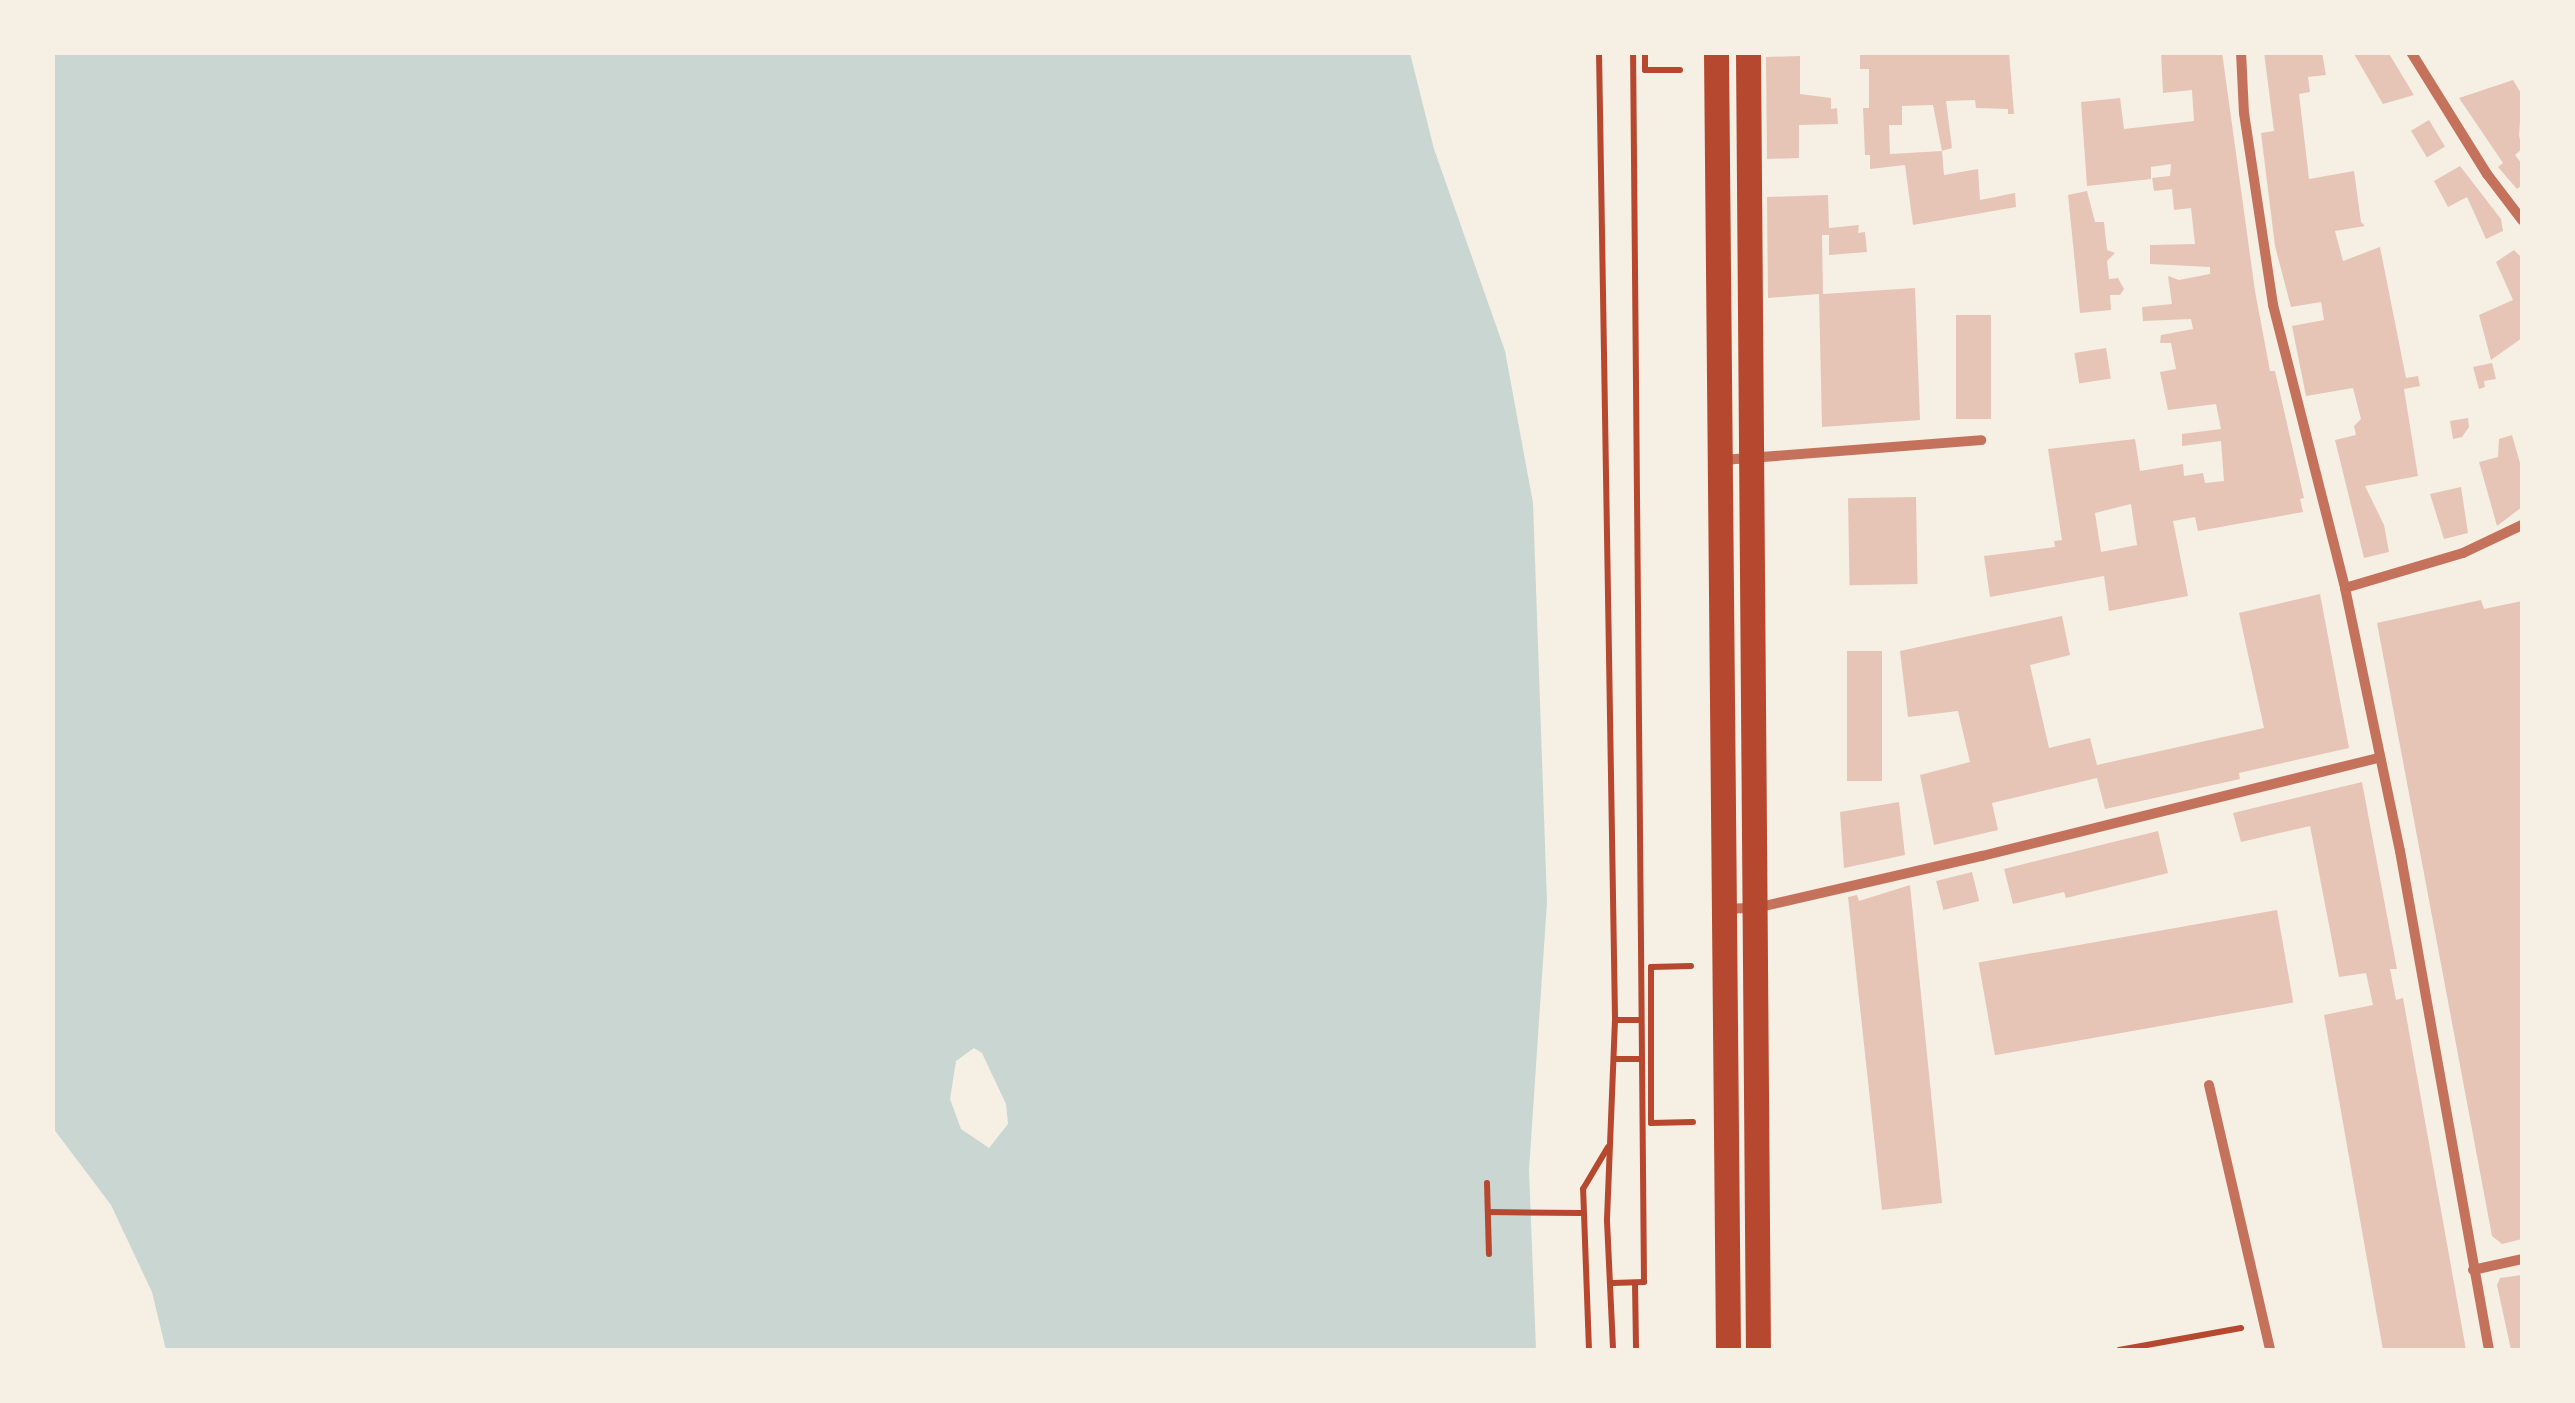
<!DOCTYPE html>
<html>
<head>
<meta charset="utf-8">
<style>
  body { margin:0 }
  #map { position:relative; width:2575px; height:1403px; overflow:hidden; background:#f6efe4; font-family:Quicksand,sans-serif }
  div>[style] { position:absolute }
  [style*='--x'] { left:calc(var(--x)*1px); top:calc(var(--y)*1px); width:calc(var(--w)*1px); rotate:calc(var(--a)*1deg) }
  .water>* { inset:0; background:#c9d6d2 }
  .building>* { inset:0; background:#e6c5b7; transform-origin:0 0 }
  .path>* { height:6px; margin:-3px; padding:0 3px; transform-origin:3px; border-radius:3px; background:#b5482f }
  .minor>* { height:10px; margin:-5px; padding:0 5px; transform-origin:5px; border-radius:5px; background:#c5725c }
  .primary>* { height:25px; margin:-12.5px; padding:0 12.5px; transform-origin:12.5px; border-radius:12.5px; background:#b5482f }
  span { translate:-50% -50%; white-space:nowrap; text-align:center; line-height:1.15; -webkit-text-stroke:10px #f6efe4; paint-order:stroke }
  .frame { position:absolute; inset:0; border:55px solid #f6efe4; pointer-events:none }
</style>
</head>
<body>
<div id="map">
  <div class="water">
    <i style="clip-path:polygon(evenodd,53px 53px,1410px 53px,1434px 149px,1505px 351px,1533px 503px,1547px 902px,1529px 1170px,1536px 1350px,166px 1350px,152px 1292px,111px 1205px,53px 1128px,53px 53px,974px 1048px,982px 1053px,1006px 1104px,1008px 1124px,989px 1148px,961px 1129px,950px 1099px,956px 1061px,974px 1048px)"></i>
  </div>
  <div class="building">
    <i style="clip-path:polygon(2009px 52px,2014px 114px,2008px 114px,2008px 109px,1976px 108px,1975px 100px,1946px 101px,1952px 148px,1942px 151px,1933px 105px,1902px 106px,1902px 125px,1889px 125px,1890px 154px,1942px 151px,1944px 175px,1978px 169px,1980px 200px,2015px 193px,2016px 207px,1913px 225px,1905px 165px,1870px 169px,1870px 155px,1865px 155px,1863px 108px,1869px 108px,1869px 69px,1860px 69px,1860px 55px)"></i>
    <i style="clip-path:polygon(evenodd,2161px 52px,2222px 52px,2255px 291px,2270px 371px,2275px 371px,2304px 498px,2300px 499px,2303px 512px,2198px 531px,2195px 517px,2173px 521px,2188px 596px,2109px 611px,2104px 576px,1990px 597px,1984px 556px,2055px 547px,2054px 541px,2062px 540px,2048px 449px,2135px 439px,2140px 471px,2183px 464px,2184px 476px,2203px 473px,2205px 483px,2224px 481px,2221px 441px,2182px 446px,2182px 434px,2221px 429px,2216px 404px,2168px 410px,2160px 372px,2176px 369px,2171px 343px,2160px 343px,2161px 335px,2193px 329px,2191px 319px,2143px 321px,2142px 307px,2172px 304px,2168px 276px,2179px 280px,2210px 274px,2210px 267px,2150px 264px,2150px 245px,2195px 244px,2191px 208px,2174px 210px,2172px 189px,2154px 191px,2152px 178px,2170px 176px,2171px 164px,2151px 167px,2151px 179px,2087px 186px,2081px 102px,2120px 98px,2124px 129px,2194px 121px,2192px 90px,2163px 93px,2161px 52px,2131px 504px,2137px 545px,2101px 552px,2095px 513px,2131px 504px)"></i>
    <i style="clip-path:polygon(2264px 52px,2322px 52px,2326px 75px,2308px 77px,2310px 92px,2299px 94px,2309px 179px,2354px 171px,2361px 222px,2365px 226px,2335px 231px,2343px 261px,2380px 247px,2406px 378px,2418px 376px,2420px 386px,2404px 389px,2418px 476px,2365px 486px,2384px 525px,2389px 552px,2364px 558px,2335px 440px,2356px 435px,2354px 426px,2361px 419px,2353px 388px,2306px 396px,2292px 326px,2324px 320px,2321px 302px,2291px 307px,2275px 246px,2261px 133px,2274px 131px)"></i>
    <i style="clip-path:polygon(2353px 52px,2388px 52px,2414px 95px,2383px 104px)"></i>
    <i style="clip-path:polygon(1800px 56px,1800px 94px,1831px 98px,1831px 109px,1837px 108px,1838px 124px,1799px 125px,1799px 158px,1767px 159px,1766px 57px)"></i>
    <i style="clip-path:polygon(2513px 80px,2522px 95px,2519px 135px,2522px 149px,2515px 155px,2522px 164px,2522px 185px,2517px 189px,2498px 167px,2503px 163px,2459px 98px)"></i>
    <i style="left:2429px;top:120px;width:31px;height:21px;rotate:59deg"></i>
    <i style="clip-path:polygon(2460px 166px,2501px 219px,2503px 231px,2486px 239px,2467px 197px,2448px 207px,2434px 181px)"></i>
    <i style="clip-path:polygon(2087px 191px,2095px 222px,2104px 222px,2107px 250px,2115px 253px,2107px 261px,2109px 279px,2118px 278px,2124px 289px,2120px 295px,2110px 295px,2111px 310px,2080px 313px,2068px 195px)"></i>
    <i style="clip-path:polygon(1828px 195px,1829px 228px,1859px 225px,1858px 233px,1865px 232px,1867px 252px,1829px 255px,1829px 235px,1822px 235px,1823px 294px,1915px 288px,1920px 420px,1822px 427px,1819px 294px,1768px 298px,1767px 197px)"></i>
    <i style="clip-path:polygon(2514px 250px,2522px 258px,2522px 338px,2491px 360px,2479px 315px,2513px 300px,2496px 262px)"></i>
    <i style="left:1991px;top:315px;width:104px;height:35px;rotate:90deg"></i>
    <i style="left:2106px;top:348px;width:31px;height:32px;rotate:81deg"></i>
    <i style="clip-path:polygon(2492px 363px,2496px 379px,2484px 381px,2485px 387px,2479px 389px,2473px 367px)"></i>
    <i style="clip-path:polygon(2468px 418px,2469px 427px,2462px 437px,2453px 439px,2450px 421px)"></i>
    <i style="clip-path:polygon(2512px 435px,2522px 470px,2522px 507px,2497px 526px,2479px 462px,2498px 457px,2499px 439px)"></i>
    <i style="clip-path:polygon(2461px 487px,2468px 533px,2444px 539px,2430px 494px)"></i>
    <i style="left:1916px;top:497px;width:87px;height:68px;rotate:89deg"></i>
    <i style="clip-path:polygon(2320px 594px,2349px 748px,2239px 773px,2240px 779px,2105px 809px,2097px 778px,1992px 803px,1998px 830px,1934px 845px,1920px 775px,1970px 762px,1958px 711px,1908px 717px,1900px 651px,2062px 616px,2070px 655px,2030px 665px,2049px 748px,2090px 738px,2097px 765px,2264px 728px,2239px 613px)"></i>
    <i style="clip-path:polygon(2481px 600px,2484px 609px,2522px 601px,2522px 1239px,2502px 1244px,2492px 1236px,2377px 623px)"></i>
    <i style="left:1847px;top:651px;width:35px;height:130px"></i>
    <i style="clip-path:polygon(2362px 782px,2397px 969px,2390px 969px,2396px 1000px,2403px 998px,2466px 1350px,2383px 1350px,2324px 1015px,2373px 1005px,2366px 973px,2339px 977px,2310px 826px,2241px 842px,2233px 813px)"></i>
    <i style="clip-path:polygon(1899px 802px,1905px 855px,1844px 868px,1840px 812px)"></i>
    <i style="clip-path:polygon(2158px 831px,2168px 873px,2066px 898px,2064px 892px,2013px 904px,2004px 869px)"></i>
    <i style="left:1972px;top:872px;width:30px;height:37px;rotate:76deg"></i>
    <i style="clip-path:polygon(1910px 885px,1942px 1203px,1882px 1210px,1848px 897px,1857px 895px,1859px 901px)"></i>
    <i style="left:2277px;top:910px;width:94px;height:303px;rotate:80deg"></i>
    <i style="clip-path:polygon(2522px 1275px,2522px 1350px,2511px 1350px,2497px 1285px,2500px 1278px)"></i>
  </div>
  <div class="path">
    <i style="--x:1599;--y:52;--w:968;--a:89.05"></i>
    <i style="--x:1615;--y:1020;--w:201;--a:92.3"></i>
    <i style="--x:1607;--y:1221;--w:129;--a:87.3"></i>
    <i style="--x:1645;--y:52;--w:18;--a:90"></i>
    <i style="--x:1645;--y:70;--w:35;--a:0"></i>
    <i style="--x:1691;--y:966;--w:40;--a:178.6"></i>
    <i style="--x:1651;--y:967;--w:156;--a:90"></i>
    <i style="--x:1651;--y:1123;--w:42;--a:-1.4"></i>
    <i style="--x:1615;--y:1020;--w:26;--a:0"></i>
    <i style="--x:1615;--y:1059;--w:26;--a:0"></i>
    <i style="--x:1487;--y:1183;--w:71;--a:88.4"></i>
    <i style="--x:1488;--y:1212;--w:94;--a:0.6"></i>
    <i style="--x:1613;--y:1283;--w:31;--a:-2"></i>
    <i style="--x:1644;--y:1282;--w:1230;--a:-90.51"></i>
    <i style="--x:1635;--y:1283;--w:67;--a:89.1"></i>
    <i style="--x:1589;--y:1350;--w:161;--a:-92.1"></i>
    <i style="--x:1583;--y:1189;--w:49;--a:-59.2"></i>
    <i style="--x:2119;--y:1350;--w:124;--a:-10.2"></i>
  </div>
  <div class="minor">
    <i style="--x:2241;--y:52;--w:61;--a:87.2"></i>
    <i style="--x:2244;--y:113;--w:194;--a:81.4"></i>
    <i style="--x:2273;--y:305;--w:292;--a:75.7"></i>
    <i style="--x:2345;--y:588;--w:269;--a:78.2"></i>
    <i style="--x:2400;--y:851;--w:507;--a:79.89"></i>
    <i style="--x:2411;--y:52;--w:144;--a:58.1"></i>
    <i style="--x:2487;--y:174;--w:58;--a:52.7"></i>
    <i style="--x:1723;--y:460;--w:259;--a:-4.4"></i>
    <i style="--x:2345;--y:588;--w:123;--a:-16.5"></i>
    <i style="--x:2463;--y:553;--w:65;--a:-25.4"></i>
    <i style="--x:1723;--y:909;--w:33;--a:-2"></i>
    <i style="--x:1756;--y:908;--w:232;--a:-13"></i>
    <i style="--x:1982;--y:856;--w:408;--a:-13.9"></i>
    <i style="--x:2209;--y:1085;--w:272;--a:77"></i>
    <i style="--x:2473;--y:1270;--w:50;--a:-12.7"></i>
  </div>
  <div class="primary">
    <i style="--x:1716;--y:52;--w:1298;--a:89.47"></i>
    <i style="--x:1748;--y:52;--w:1298;--a:89.56"></i>
  </div>
  <div class="frame"></div>
</div>
</body>
</html>
